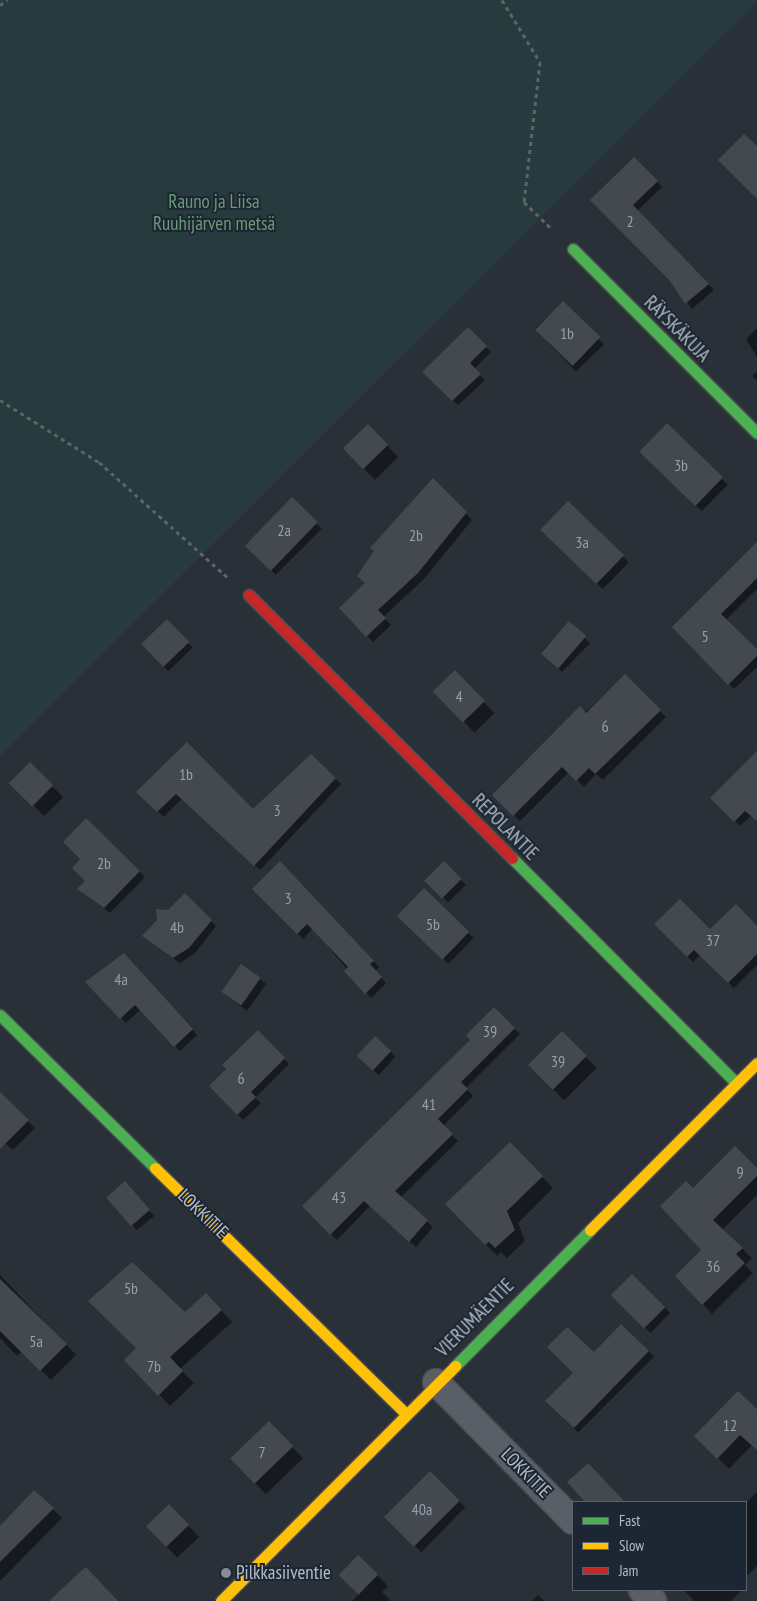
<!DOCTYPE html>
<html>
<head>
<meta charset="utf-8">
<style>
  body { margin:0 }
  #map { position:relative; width:757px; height:1601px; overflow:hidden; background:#2a3038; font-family:"PT Sans Narrow",sans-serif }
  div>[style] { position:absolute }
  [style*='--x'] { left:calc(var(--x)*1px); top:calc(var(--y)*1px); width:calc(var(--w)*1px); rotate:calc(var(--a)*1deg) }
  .green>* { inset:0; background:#273a3e }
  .shadow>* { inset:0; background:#0007; transform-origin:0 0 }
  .building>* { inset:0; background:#444950; transform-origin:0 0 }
  .path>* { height:3px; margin-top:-1.5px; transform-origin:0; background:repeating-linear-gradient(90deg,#5d636a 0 4px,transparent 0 8px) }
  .roads { filter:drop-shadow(1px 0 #484c53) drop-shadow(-1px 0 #484c53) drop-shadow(0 1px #484c53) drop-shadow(0 -1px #484c53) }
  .street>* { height:26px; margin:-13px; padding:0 13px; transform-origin:13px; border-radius:13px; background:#5a5e66 }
  .fast>* { height:11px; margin:-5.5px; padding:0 5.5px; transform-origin:5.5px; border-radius:5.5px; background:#4caf50 }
  .slow>* { height:11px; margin:-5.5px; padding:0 5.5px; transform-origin:5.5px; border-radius:5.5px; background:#ffc107 }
  .jam>* { height:11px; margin:-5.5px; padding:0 5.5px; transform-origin:5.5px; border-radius:5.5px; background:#c62828 }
  .dots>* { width:14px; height:14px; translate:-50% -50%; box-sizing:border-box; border:2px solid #1d2633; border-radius:50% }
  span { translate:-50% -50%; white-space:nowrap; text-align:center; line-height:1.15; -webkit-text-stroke:4px #1d2633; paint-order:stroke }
  .number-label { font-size:16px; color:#989fab }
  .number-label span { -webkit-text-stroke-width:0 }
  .park-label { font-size:19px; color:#6b9a76 }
  .street-label { font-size:19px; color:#b4bcc9 }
  .poi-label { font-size:19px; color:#b4bcc9 }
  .left { translate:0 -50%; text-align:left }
  .legend { position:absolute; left:572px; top:1501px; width:175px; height:90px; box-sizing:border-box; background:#1d2633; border:1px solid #59626f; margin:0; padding:6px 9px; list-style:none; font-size:15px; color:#b4bcc9 }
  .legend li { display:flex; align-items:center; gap:10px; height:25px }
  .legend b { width:25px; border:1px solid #59626f }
</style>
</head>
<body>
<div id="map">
  <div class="green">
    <i style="clip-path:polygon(0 0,757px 0,757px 2px,0 756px)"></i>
  </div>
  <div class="shadow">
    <i style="clip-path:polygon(634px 159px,662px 187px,637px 211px,714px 290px,692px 309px,671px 280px,592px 200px)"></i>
    <i style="left:563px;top:302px;width:59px;height:39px;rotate:46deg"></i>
    <i style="clip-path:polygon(757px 328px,757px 357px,746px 339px)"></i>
    <i style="clip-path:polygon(468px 329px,491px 352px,474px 369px,485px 380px,458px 405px,424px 372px)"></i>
    <i style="clip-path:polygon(757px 371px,757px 381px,752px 376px)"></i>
    <i style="left:667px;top:424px;width:86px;height:37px;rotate:45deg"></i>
    <i style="clip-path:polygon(368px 425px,398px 457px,375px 480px,364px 469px)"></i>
    <i style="clip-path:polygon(433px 480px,472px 520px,424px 579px,383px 617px,391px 625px,373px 642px,340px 608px,367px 583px)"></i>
    <i style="left:292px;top:499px;width:42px;height:65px;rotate:45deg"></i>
    <i style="left:568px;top:502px;width:86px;height:37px;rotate:45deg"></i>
    <i style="clip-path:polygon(757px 544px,757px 589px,726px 620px,757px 651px,757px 667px,734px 689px,674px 627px)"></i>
    <i style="left:167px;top:621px;width:37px;height:34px;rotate:46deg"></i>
    <i style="left:569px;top:623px;width:29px;height:40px;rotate:44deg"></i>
    <i style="left:455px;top:672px;width:57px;height:28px;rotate:46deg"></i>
    <i style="clip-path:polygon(625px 676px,666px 717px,603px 780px,596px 774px,584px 787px,569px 772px,520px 821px,494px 795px)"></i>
    <i style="clip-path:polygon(187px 744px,253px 811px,311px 755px,341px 784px,260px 870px,182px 798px,164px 817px,138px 792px)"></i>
    <i style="clip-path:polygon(757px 753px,757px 820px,752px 815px,740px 826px,712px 798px)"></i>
    <i style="left:30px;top:764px;width:47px;height:27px;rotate:45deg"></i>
    <i style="clip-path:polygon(86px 819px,145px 877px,110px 913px,78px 889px,87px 881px,82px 859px)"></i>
    <i style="clip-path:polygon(280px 863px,379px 967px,375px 971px,386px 983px,371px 998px,313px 928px,303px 939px,254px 889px)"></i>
    <i style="left:444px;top:863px;width:31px;height:25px;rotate:45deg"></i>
    <i style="left:424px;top:890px;width:69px;height:36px;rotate:44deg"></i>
    <i style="clip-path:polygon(185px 895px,216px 926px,195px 953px,180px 963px,143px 936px)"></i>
    <i style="clip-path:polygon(656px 924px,710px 931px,757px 928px,757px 965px,734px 988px,701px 954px,693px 962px)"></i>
    <i style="clip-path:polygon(129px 960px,197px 1035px,180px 1051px,141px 1009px,126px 1023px,87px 983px)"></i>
    <i style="clip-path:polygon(260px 979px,266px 984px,247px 1011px,223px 992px)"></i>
    <i style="clip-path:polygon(494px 1009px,520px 1034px,466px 1088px,473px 1096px,443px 1126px,458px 1141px,400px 1198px,433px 1227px,416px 1247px,370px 1206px,337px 1240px,304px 1206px,472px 1040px)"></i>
    <i style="clip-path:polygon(258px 1032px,289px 1064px,255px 1098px,261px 1103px,243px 1120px,211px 1086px)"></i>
    <i style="left:562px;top:1033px;width:49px;height:46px;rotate:45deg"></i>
    <i style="clip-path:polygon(390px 1051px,395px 1057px,379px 1075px,363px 1061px)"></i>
    <i style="clip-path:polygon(0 1094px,35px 1128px,13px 1150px,0 1139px)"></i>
    <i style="clip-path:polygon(510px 1144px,553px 1188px,518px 1223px,525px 1241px,507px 1258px,501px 1252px,497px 1256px,447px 1204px)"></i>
    <i style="clip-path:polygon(757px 1170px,757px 1195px,722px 1230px,752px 1258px,745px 1265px,753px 1273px,712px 1314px,703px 1304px,703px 1250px,693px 1190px)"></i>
    <i style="clip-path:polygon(130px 1188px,154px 1216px,137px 1230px,132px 1225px)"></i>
    <i style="clip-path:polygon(0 1275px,76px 1355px,51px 1380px,22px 1351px,17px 1356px,0 1338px)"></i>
    <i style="left:632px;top:1276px;width:53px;height:28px;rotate:44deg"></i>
    <i style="clip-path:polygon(217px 1306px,232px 1322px,180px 1369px,194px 1383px,170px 1406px,126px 1360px,185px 1314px)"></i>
    <i style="left:622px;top:1325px;width:45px;height:107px;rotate:45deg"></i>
    <i style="clip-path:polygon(757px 1411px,757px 1440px,729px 1469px,696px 1436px)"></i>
    <i style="left:269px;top:1423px;width:49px;height:52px;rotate:46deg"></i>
    <i style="left:430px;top:1473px;width:49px;height:63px;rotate:44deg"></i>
    <i style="clip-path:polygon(34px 1491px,62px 1518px,0 1581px,0 1528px)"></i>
    <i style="clip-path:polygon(757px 1492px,757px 1566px,746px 1577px,746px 1503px)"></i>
    <i style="left:169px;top:1505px;width:44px;height:30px;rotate:47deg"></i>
    <i style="clip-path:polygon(358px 1556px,388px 1586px,382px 1592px,391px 1601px,352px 1601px,359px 1594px,340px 1575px)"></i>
    <i style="clip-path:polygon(684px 1590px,742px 1590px,731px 1601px,694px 1601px)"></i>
    <i style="clip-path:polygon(538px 1595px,544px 1601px,532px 1601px)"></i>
  </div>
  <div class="building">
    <i style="clip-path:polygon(744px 134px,757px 146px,757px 199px,718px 160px)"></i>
    <i style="clip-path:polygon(634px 157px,658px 181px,633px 205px,709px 284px,685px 304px,670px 281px,590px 200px)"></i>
    <i style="left:563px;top:301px;width:52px;height:40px;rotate:44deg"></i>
    <i style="clip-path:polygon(468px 327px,487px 346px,470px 363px,481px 374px,452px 401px,422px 372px)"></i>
    <i style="left:667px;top:423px;width:78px;height:40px;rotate:44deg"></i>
    <i style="left:368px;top:424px;width:29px;height:35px;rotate:46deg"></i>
    <i style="clip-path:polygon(433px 478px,467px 512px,418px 573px,378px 610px,386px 618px,366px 637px,339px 608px,365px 583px,357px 576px,374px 551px,370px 548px)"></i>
    <i style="left:292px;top:497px;width:36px;height:68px;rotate:44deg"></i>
    <i style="left:568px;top:501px;width:78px;height:40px;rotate:44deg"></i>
    <i style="clip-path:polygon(757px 542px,757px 578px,721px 614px,757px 649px,757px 656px,728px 685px,672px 627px)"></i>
    <i style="left:167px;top:619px;width:32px;height:36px;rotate:46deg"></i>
    <i style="left:569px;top:621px;width:23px;height:43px;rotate:41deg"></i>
    <i style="left:455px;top:670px;width:43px;height:31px;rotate:46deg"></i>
    <i style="clip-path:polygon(625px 674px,661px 710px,595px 774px,589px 768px,576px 781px,562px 767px,513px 816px,492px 795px,580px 706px,586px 713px)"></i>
    <i style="clip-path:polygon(187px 742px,253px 809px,311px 754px,336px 778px,254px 866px,176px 794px,157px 812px,136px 792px)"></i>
    <i style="clip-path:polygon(757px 751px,757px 821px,745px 811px,734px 822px,710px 798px)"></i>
    <i style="left:30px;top:762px;width:33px;height:30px;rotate:45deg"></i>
    <i style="clip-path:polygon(86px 818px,140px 871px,104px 908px,77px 889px,85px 881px,72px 868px,80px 859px,63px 842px)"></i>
    <i style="clip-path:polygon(280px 861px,374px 961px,370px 964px,382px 977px,365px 994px,344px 971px,348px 967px,307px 924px,297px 934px,252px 889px)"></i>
    <i style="left:444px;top:861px;width:25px;height:28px;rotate:45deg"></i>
    <i style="left:424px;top:888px;width:63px;height:39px;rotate:44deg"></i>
    <i style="clip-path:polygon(185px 893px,212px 920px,189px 948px,173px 958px,142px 936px,157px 920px,156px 909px,168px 910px)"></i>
    <i style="clip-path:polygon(680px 899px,710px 929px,736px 904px,757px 926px,757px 954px,728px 983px,694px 950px,687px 957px,654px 924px)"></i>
    <i style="clip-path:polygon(124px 953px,193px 1029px,174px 1047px,135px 1005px,120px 1019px,85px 982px)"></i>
    <i style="left:241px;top:964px;width:24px;height:34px;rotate:35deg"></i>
    <i style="clip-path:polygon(494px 1007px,515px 1028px,461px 1082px,468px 1089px,438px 1119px,453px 1134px,395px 1191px,428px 1220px,409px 1242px,364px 1201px,330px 1235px,302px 1206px,470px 1040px,466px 1035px)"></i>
    <i style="clip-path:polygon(258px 1030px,285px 1058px,251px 1092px,256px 1097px,237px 1115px,209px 1086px,226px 1069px,222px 1065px)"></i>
    <i style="left:562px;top:1031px;width:35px;height:48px;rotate:45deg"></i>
    <i style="left:375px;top:1036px;width:22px;height:27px;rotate:43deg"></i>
    <i style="clip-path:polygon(0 1092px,29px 1120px,0 1149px)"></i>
    <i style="clip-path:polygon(510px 1142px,543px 1176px,507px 1211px,515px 1230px,495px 1248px,489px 1242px,485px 1245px,445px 1204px)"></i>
    <i style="clip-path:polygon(735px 1146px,757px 1168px,757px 1176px,713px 1220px,743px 1248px,736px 1254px,745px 1263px,702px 1305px,675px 1276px,701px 1250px,660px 1206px,686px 1181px,693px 1188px)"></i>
    <i style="left:125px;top:1181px;width:38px;height:25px;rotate:49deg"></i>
    <i style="clip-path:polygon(132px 1262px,185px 1312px,206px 1293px,222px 1310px,170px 1357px,183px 1371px,158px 1396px,124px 1360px,136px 1348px,88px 1301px)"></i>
    <i style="left:632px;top:1274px;width:47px;height:30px;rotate:45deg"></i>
    <i style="clip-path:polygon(0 1279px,67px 1344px,40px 1371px,0 1331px)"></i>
    <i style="clip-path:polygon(621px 1324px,649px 1351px,574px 1428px,545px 1401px,573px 1373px,547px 1347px,567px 1327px,594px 1352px)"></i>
    <i style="clip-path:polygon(738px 1391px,757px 1409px,757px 1450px,740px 1435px,717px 1459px,694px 1436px)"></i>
    <i style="left:269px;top:1421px;width:35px;height:54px;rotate:46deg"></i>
    <i style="clip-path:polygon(588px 1463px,625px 1502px,585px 1502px,567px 1482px)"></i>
    <i style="left:430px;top:1471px;width:42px;height:65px;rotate:45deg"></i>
    <i style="clip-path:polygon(34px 1490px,54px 1508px,0 1562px,0 1526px)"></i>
    <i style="left:169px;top:1504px;width:29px;height:32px;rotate:46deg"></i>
    <i style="left:358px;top:1555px;width:28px;height:28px;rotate:44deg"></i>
    <i style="clip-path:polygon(86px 1567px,118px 1601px,49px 1601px,80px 1572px)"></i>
  </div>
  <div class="path">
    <i style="--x:502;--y:0;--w:73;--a:58.5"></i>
    <i style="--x:540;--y:62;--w:141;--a:96.5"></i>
    <i style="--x:524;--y:202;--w:39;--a:44"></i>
    <i style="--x:0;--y:5;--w:9;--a:-36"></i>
    <i style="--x:0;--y:400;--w:117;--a:32.1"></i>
    <i style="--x:99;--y:462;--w:172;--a:41.9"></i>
  </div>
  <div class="roads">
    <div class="street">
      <i style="--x:436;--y:1382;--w:195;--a:45.4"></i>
      <i style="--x:642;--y:1590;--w:16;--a:45"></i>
    </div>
    <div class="fast">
      <i style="--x:573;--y:249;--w:260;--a:45"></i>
      <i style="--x:512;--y:858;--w:317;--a:45.1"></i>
      <i style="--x:0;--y:1015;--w:218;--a:44.6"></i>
      <i style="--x:455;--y:1366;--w:192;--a:-45.2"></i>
    </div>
    <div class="slow">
      <i style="--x:155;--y:1168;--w:351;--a:44.4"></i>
      <i style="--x:590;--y:1230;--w:236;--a:-45"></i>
      <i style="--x:221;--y:1601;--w:332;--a:-45.1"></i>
    </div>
    <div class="jam">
      <i style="--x:249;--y:595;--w:372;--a:45"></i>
    </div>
  </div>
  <div class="dots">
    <i style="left:226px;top:1573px;background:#848b96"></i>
  </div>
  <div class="number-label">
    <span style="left:630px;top:221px">2</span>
    <span style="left:567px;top:333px">1b</span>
    <span style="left:681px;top:465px">3b</span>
    <span style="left:284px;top:530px">2a</span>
    <span style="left:416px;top:535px">2b</span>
    <span style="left:582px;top:542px">3a</span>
    <span style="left:705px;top:636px">5</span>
    <span style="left:459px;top:696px">4</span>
    <span style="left:605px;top:726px">6</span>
    <span style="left:186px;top:774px">1b</span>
    <span style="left:277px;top:810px">3</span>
    <span style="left:104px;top:863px">2b</span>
    <span style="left:288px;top:898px">3</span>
    <span style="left:433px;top:924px">5b</span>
    <span style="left:177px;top:927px">4b</span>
    <span style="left:713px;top:940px">37</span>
    <span style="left:121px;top:979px">4a</span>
    <span style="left:490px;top:1031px">39</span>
    <span style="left:558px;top:1061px">39</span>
    <span style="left:241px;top:1078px">6</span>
    <span style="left:429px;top:1104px">41</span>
    <span style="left:740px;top:1172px">9</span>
    <span style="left:339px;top:1197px">43</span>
    <span style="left:713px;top:1266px">36</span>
    <span style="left:131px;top:1288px">5b</span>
    <span style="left:36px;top:1341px">5a</span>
    <span style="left:154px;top:1366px">7b</span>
    <span style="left:730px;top:1425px">12</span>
    <span style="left:262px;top:1452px">7</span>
    <span style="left:422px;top:1509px">40a</span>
  </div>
  <div class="park-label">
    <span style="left:214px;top:213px">Rauno ja Liisa<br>Ruuhijärven metsä</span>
  </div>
  <div class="street-label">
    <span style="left:677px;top:329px;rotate:45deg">RÄYSKÄKUJA</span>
    <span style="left:505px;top:827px;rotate:45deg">REPOLANTIE</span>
    <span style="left:203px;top:1214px;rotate:44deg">LOKKITIE</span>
    <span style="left:475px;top:1318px;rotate:-45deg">VIERUMÄENTIE</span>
    <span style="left:526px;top:1473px;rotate:45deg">LOKKITIE</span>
  </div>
  <div class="poi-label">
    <span class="left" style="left:236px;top:1573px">Pilkkasiiventie</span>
  </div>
  <ul class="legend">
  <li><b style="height:6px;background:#4caf50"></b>Fast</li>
  <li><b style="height:6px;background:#ffc107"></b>Slow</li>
  <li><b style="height:6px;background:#c62828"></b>Jam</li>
  </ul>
</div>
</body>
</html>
